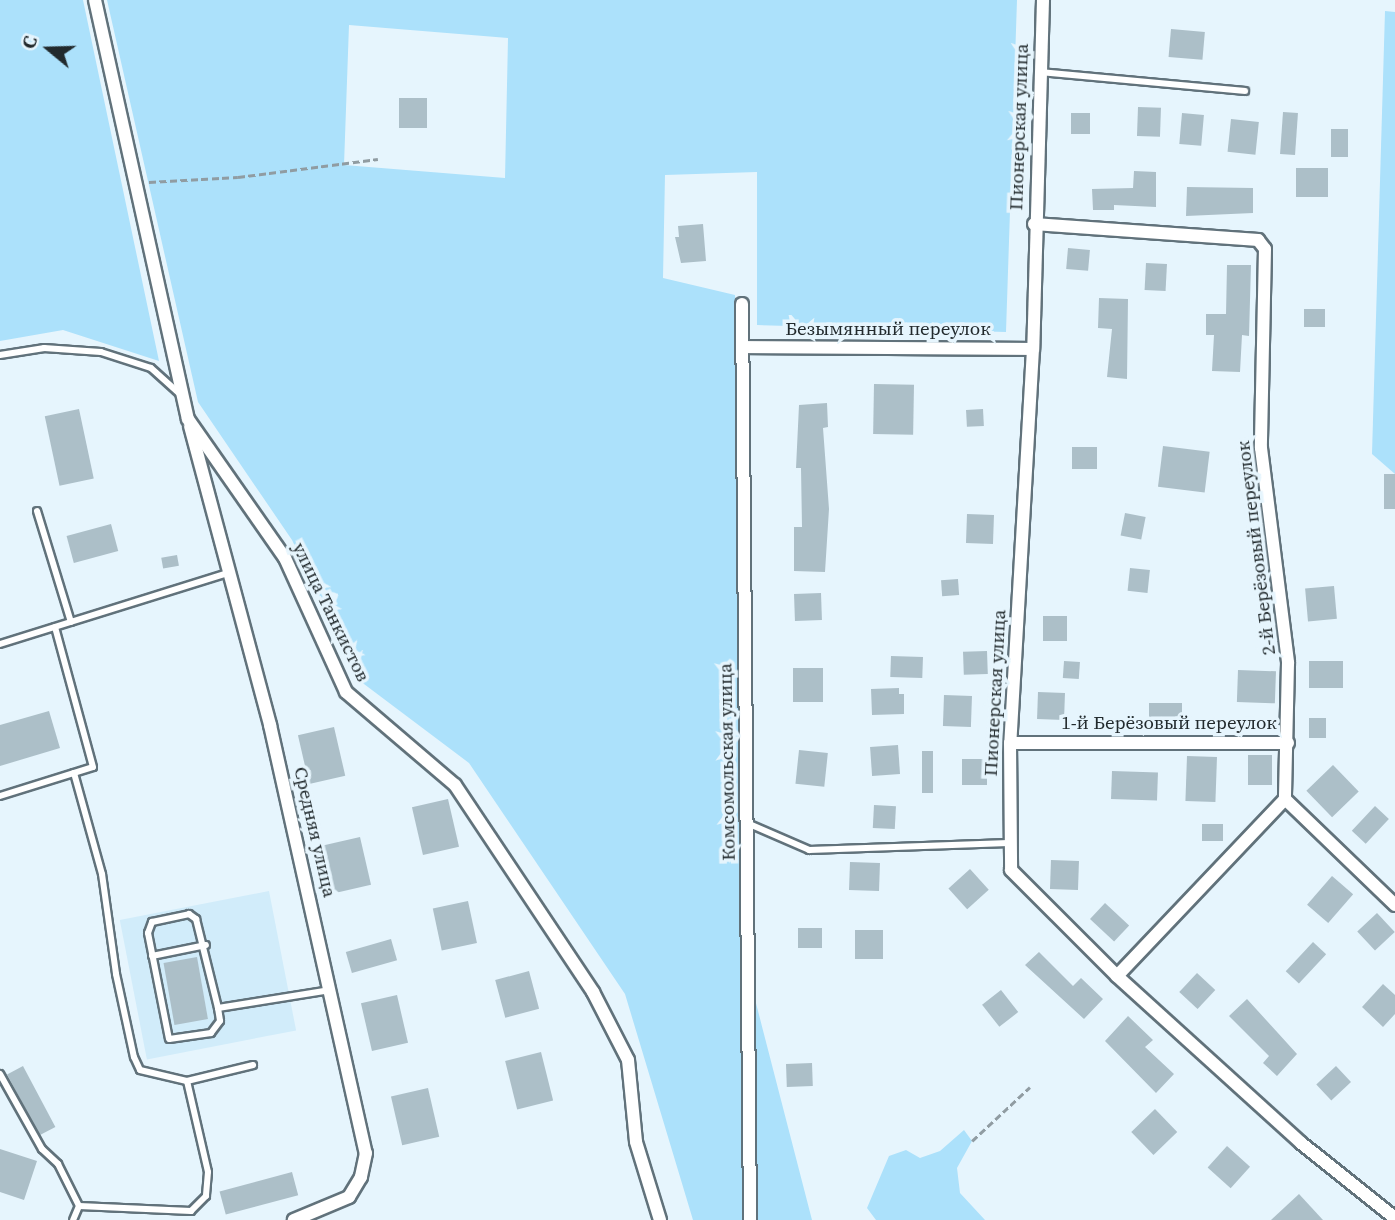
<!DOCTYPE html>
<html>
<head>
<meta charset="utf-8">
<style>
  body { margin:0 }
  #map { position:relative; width:1395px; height:1220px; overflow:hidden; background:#e6f5fd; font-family:"Source Serif 4",serif }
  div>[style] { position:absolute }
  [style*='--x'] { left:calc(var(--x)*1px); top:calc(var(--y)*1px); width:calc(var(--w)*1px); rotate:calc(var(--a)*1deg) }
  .built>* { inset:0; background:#d1ecfa; transform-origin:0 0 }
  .green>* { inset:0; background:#ace1fb }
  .building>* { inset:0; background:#acbfc8; transform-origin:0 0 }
  .path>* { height:2.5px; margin-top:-1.25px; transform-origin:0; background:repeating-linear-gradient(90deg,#909ca2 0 7px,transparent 0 10.5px) }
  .roads { filter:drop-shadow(2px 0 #61727b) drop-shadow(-2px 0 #61727b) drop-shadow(0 2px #61727b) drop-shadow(0 -2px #61727b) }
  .service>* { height:6px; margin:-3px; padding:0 3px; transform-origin:3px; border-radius:3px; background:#fff }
  .minor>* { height:12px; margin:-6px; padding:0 6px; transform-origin:6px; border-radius:6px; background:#fff }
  span { translate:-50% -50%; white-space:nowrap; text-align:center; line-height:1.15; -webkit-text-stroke:7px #e6f5fd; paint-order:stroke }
  .street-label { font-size:19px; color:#222a2d }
  .north { position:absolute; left:14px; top:14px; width:70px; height:70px; -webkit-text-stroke:5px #e6f5fd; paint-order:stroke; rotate:289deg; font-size:19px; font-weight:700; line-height:28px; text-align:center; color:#222a2d }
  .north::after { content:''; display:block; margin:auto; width:24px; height:32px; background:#222a2d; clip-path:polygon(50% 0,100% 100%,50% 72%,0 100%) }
</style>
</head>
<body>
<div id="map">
  <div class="built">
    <i style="left:269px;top:891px;width:142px;height:152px;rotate:79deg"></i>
  </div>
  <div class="green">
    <i style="clip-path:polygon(0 0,83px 0,159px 361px,63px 330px,0 341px)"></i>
    <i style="clip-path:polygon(evenodd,107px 0,1017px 0,1006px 332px,757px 325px,757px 172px,665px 175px,663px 278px,735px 295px,742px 949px,812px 1220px,693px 1220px,625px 994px,469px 763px,360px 681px,292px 540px,198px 402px,107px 0,349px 25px,508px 38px,505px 178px,344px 165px,349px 25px)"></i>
    <i style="clip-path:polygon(1385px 11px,1395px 12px,1395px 474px,1372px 454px)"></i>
    <i style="clip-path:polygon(964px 1130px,972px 1141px,957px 1168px,960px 1193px,985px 1220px,876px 1220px,867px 1208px,889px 1156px,906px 1150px,920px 1158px,940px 1151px)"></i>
  </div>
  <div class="building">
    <i style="left:1171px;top:29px;width:34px;height:28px;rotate:5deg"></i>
    <i style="left:399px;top:98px;width:28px;height:30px"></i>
    <i style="left:1138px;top:107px;width:23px;height:29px;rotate:2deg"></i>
    <i style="left:1283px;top:112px;width:15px;height:42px;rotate:4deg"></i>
    <i style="left:1071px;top:113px;width:19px;height:21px"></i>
    <i style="left:1182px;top:113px;width:22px;height:31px;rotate:5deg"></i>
    <i style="left:1231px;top:119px;width:28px;height:33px;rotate:6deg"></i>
    <i style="left:1331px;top:129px;width:17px;height:28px"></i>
    <i style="left:1296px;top:168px;width:32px;height:29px"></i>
    <i style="clip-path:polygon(1134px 171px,1156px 172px,1156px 207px,1114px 205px,1114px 210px,1093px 210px,1092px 189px,1133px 188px)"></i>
    <i style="clip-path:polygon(1187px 187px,1253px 188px,1253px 213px,1186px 216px)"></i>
    <i style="clip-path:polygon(703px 224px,706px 261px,681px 263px,675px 237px,679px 237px,678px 226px)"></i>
    <i style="left:1068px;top:248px;width:22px;height:21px;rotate:5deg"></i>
    <i style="left:1146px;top:263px;width:21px;height:27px;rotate:3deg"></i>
    <i style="clip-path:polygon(1227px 265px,1251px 265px,1249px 336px,1242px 335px,1240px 372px,1212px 371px,1214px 335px,1206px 335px,1206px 314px,1226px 314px)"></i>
    <i style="clip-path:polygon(1099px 298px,1128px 299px,1127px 379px,1107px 377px,1112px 329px,1098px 328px)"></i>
    <i style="left:1304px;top:309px;width:21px;height:18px"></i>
    <i style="left:874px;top:384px;width:40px;height:50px;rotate:1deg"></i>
    <i style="clip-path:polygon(827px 403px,828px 427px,823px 428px,829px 509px,825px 572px,794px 571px,794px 527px,802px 527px,801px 468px,796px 468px,799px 405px)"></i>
    <i style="left:79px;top:409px;width:71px;height:35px;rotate:78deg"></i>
    <i style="left:983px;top:409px;width:17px;height:17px;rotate:87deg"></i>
    <i style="left:1163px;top:446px;width:47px;height:41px;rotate:7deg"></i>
    <i style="left:1072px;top:447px;width:25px;height:22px"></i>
    <i style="left:1384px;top:474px;width:11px;height:35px"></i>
    <i style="left:1125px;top:513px;width:21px;height:23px;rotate:11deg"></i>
    <i style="left:967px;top:514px;width:27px;height:29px;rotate:2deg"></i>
    <i style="left:111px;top:524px;width:28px;height:46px;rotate:75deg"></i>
    <i style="left:177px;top:555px;width:11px;height:16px;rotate:80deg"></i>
    <i style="left:1130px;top:568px;width:20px;height:23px;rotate:6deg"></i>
    <i style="left:958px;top:579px;width:16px;height:17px;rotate:86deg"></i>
    <i style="left:1334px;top:586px;width:33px;height:29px;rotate:85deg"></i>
    <i style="left:821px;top:593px;width:27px;height:27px;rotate:88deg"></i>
    <i style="left:1043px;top:616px;width:24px;height:25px"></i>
    <i style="left:987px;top:651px;width:23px;height:24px;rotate:88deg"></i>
    <i style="left:891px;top:656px;width:32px;height:21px;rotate:2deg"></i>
    <i style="left:1064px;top:661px;width:16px;height:17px;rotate:4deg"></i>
    <i style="left:1309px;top:661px;width:34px;height:27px"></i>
    <i style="left:793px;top:668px;width:30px;height:34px"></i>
    <i style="left:1238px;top:670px;width:38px;height:32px;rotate:2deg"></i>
    <i style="clip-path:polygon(899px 688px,899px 694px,904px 694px,904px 714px,872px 715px,871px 689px)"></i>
    <i style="left:1038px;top:692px;width:27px;height:27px;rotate:2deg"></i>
    <i style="left:944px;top:695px;width:28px;height:31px;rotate:2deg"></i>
    <i style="left:1149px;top:703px;width:33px;height:24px"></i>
    <i style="clip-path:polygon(49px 711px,60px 748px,0 766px,0 725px)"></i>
    <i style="left:1309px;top:718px;width:17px;height:20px"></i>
    <i style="left:334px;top:727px;width:50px;height:37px;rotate:77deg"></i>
    <i style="left:898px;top:745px;width:29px;height:28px;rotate:86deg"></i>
    <i style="left:799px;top:750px;width:29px;height:34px;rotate:6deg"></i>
    <i style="left:922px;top:751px;width:11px;height:42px"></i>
    <i style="left:1248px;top:755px;width:24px;height:30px"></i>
    <i style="left:1187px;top:756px;width:30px;height:45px;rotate:2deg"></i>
    <i style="left:962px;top:759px;width:25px;height:26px"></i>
    <i style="left:1333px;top:765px;width:37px;height:37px;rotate:46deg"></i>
    <i style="left:1112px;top:771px;width:46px;height:28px;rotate:2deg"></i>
    <i style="left:448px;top:799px;width:49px;height:37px;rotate:77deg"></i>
    <i style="left:874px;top:805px;width:22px;height:23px;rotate:3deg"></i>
    <i style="left:1375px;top:806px;width:19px;height:34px;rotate:43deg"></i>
    <i style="left:1202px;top:824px;width:21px;height:17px"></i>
    <i style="left:360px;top:837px;width:49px;height:38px;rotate:77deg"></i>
    <i style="left:1051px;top:860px;width:28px;height:29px;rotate:2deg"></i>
    <i style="left:850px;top:862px;width:30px;height:28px;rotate:2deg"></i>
    <i style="left:970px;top:869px;width:28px;height:29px;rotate:48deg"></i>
    <i style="left:1332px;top:876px;width:28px;height:38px;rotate:41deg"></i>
    <i style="left:468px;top:901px;width:43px;height:36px;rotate:78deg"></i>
    <i style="left:1105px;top:903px;width:33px;height:22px;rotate:43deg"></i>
    <i style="left:1377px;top:913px;width:26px;height:27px;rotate:47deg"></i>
    <i style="left:822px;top:928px;width:20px;height:24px;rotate:90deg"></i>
    <i style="left:855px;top:930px;width:28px;height:29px"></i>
    <i style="left:391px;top:939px;width:22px;height:47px;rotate:74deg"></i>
    <i style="left:1313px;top:942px;width:18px;height:40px;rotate:43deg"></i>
    <i style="clip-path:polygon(1039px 952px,1073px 986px,1081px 978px,1103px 999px,1084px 1019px,1025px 965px)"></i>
    <i style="left:197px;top:957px;width:63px;height:34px;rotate:80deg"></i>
    <i style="left:529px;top:971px;width:39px;height:35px;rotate:75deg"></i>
    <i style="left:1197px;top:973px;width:25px;height:26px;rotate:43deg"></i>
    <i style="clip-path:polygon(1383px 984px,1395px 995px,1395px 1014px,1383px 1027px,1362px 1007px)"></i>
    <i style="left:1001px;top:990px;width:28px;height:24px;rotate:52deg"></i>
    <i style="left:397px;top:995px;width:49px;height:37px;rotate:77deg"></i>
    <i style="clip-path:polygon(1247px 999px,1297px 1054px,1277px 1076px,1263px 1063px,1269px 1056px,1229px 1016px)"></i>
    <i style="clip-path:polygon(1128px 1016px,1153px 1040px,1145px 1047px,1174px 1074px,1156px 1093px,1105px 1041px)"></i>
    <i style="left:541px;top:1052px;width:50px;height:37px;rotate:76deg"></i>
    <i style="left:812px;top:1063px;width:23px;height:26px;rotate:88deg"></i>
    <i style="left:23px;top:1066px;width:69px;height:18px;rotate:62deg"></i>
    <i style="left:1336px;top:1066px;width:22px;height:27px;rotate:47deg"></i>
    <i style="left:428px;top:1088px;width:50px;height:38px;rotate:77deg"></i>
    <i style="left:1155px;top:1109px;width:32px;height:33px;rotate:46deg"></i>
    <i style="left:1227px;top:1146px;width:31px;height:29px;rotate:42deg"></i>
    <i style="clip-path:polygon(0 1149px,37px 1161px,24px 1200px,0 1192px)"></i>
    <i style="left:292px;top:1172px;width:24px;height:75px;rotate:75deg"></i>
    <i style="clip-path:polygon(1299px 1194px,1323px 1220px,1271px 1220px)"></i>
  </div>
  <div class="path">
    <i style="--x:149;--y:182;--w:89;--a:-3.2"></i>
    <i style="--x:238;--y:177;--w:141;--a:-7.3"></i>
    <i style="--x:972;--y:1141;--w:79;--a:-43"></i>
  </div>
  <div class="roads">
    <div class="service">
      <i style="--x:1040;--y:72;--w:206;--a:5.3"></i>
      <i style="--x:0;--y:355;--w:45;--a:-9"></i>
      <i style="--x:44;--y:348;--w:57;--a:4"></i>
      <i style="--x:101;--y:352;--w:52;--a:17.7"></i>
      <i style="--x:151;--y:368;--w:40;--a:42"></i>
      <i style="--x:37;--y:511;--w:116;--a:73"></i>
      <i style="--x:0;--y:644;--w:239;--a:-17.3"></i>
      <i style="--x:74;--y:773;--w:105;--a:74.5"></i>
      <i style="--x:102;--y:874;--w:101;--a:82"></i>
      <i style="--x:116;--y:974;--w:85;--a:77.8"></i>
      <i style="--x:134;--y:1057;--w:14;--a:65"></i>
      <i style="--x:140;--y:1070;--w:48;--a:13.2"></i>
      <i style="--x:187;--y:1081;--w:93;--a:77"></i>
      <i style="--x:208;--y:1172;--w:24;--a:95"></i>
      <i style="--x:206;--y:1196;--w:21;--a:135"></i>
      <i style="--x:191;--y:1211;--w:112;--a:-177.4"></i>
      <i style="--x:0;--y:796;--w:97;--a:-17.3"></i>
      <i style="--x:93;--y:767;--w:145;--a:-105.2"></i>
      <i style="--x:747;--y:823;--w:68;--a:23.5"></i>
      <i style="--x:809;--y:850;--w:200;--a:-2"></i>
      <i style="--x:152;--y:956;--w:55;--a:-11.5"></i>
      <i style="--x:218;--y:1008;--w:13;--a:81"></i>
      <i style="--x:220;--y:1021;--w:15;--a:127"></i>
      <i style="--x:211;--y:1033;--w:42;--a:171.9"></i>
      <i style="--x:169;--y:1039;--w:108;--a:-101.2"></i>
      <i style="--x:148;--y:933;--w:12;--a:-70"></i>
      <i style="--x:152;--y:922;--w:38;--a:-12"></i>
      <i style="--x:189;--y:914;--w:9;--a:36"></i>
      <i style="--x:196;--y:919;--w:92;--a:76.1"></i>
      <i style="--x:218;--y:1008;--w:114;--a:-9.1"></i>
      <i style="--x:0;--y:1074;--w:86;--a:60.8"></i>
      <i style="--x:42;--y:1149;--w:22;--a:43"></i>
      <i style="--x:58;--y:1164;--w:47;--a:63.4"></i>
      <i style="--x:79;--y:1206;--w:15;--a:113"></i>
      <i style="--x:187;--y:1081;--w:68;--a:-13.6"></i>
    </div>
    <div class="minor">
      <i style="--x:95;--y:0;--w:429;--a:77.5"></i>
      <i style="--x:188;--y:419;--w:169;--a:55.1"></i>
      <i style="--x:285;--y:558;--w:147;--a:65.5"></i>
      <i style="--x:346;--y:692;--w:143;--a:40.5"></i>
      <i style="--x:455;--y:785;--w:249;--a:56.3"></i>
      <i style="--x:593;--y:992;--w:76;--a:62.8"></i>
      <i style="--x:628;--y:1060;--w:82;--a:84.4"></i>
      <i style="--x:636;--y:1142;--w:82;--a:72.9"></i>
      <i style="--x:1043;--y:0;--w:349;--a:91.6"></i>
      <i style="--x:1033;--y:349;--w:395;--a:93.3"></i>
      <i style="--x:1010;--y:743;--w:127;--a:89.5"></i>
      <i style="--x:1011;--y:870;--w:150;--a:45"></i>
      <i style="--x:1117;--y:976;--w:248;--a:42.2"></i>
      <i style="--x:1301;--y:1143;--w:120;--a:38.6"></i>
      <i style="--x:1034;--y:224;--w:225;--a:4.1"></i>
      <i style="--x:1258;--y:240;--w:11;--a:52"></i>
      <i style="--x:1265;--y:249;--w:199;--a:91.2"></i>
      <i style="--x:1261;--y:448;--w:217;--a:82.8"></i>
      <i style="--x:1288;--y:663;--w:136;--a:91.3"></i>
      <i style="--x:1285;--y:799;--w:153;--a:43.9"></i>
      <i style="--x:742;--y:304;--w:916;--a:89.5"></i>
      <i style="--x:742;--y:347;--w:291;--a:0.4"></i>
      <i style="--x:190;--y:426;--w:310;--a:75"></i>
      <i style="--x:270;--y:725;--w:439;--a:77.4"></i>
      <i style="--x:366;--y:1153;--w:25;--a:102"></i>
      <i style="--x:361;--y:1177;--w:23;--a:121"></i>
      <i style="--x:349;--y:1197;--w:60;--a:157.3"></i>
      <i style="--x:1010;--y:743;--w:278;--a:0"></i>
      <i style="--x:1117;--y:976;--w:244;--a:-46.5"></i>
    </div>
  </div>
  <div class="street-label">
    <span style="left:1019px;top:127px;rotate:-88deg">Пионерская улица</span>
    <span style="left:888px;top:329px">Безымянный переулок</span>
    <span style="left:1256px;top:548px;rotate:-97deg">2-й Берёзовый переулок</span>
    <span style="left:331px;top:612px;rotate:64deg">улица Танкистов</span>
    <span style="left:995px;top:693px;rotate:-87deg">Пионерская улица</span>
    <span style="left:1169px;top:723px">1-й Берёзовый переулок</span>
    <span style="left:727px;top:762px;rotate:-91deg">Комсомольская улица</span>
    <span style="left:315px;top:832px;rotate:77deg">Средняя улица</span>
  </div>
  <div class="north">С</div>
</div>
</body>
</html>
